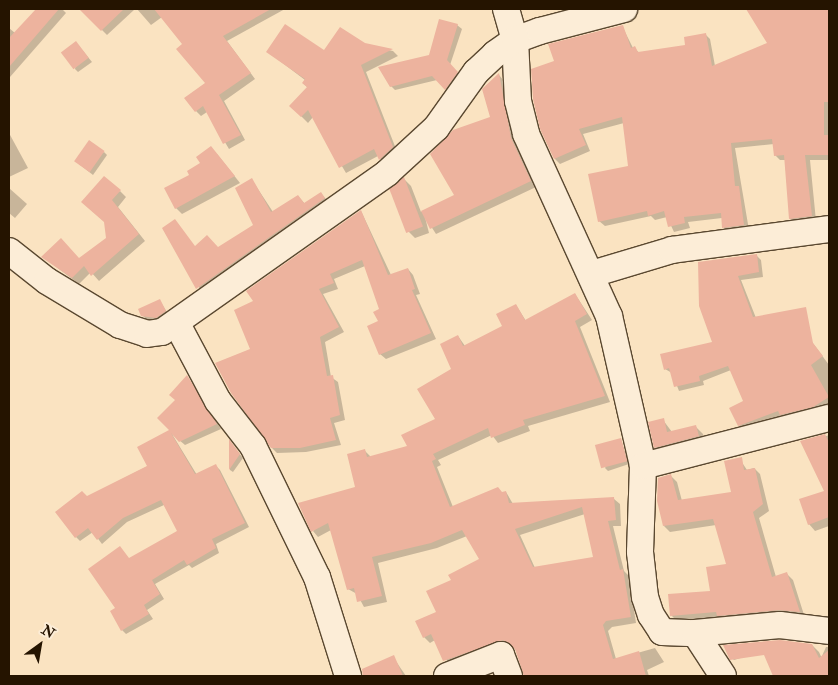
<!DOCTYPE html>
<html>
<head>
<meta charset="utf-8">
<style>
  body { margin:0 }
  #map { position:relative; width:838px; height:685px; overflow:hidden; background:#fae3c1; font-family:"IM FELL Double Pica",serif }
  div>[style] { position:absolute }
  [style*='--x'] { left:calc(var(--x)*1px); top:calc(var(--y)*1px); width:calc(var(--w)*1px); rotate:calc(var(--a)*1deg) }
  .shadow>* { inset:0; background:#0003 }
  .building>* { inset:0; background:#edb39e; transform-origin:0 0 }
  .roads { filter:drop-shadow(1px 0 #5a4830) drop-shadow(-1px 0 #5a4830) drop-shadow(0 1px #5a4830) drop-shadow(0 -1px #5a4830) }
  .minor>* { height:26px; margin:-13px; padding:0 13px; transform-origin:13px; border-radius:13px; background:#fcedd7 }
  span { translate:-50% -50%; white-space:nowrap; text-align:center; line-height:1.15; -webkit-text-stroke:4px #fcedd7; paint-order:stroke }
  .frame { position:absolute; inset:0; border:10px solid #251400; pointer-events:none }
  .north { position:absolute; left:15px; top:620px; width:50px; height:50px; -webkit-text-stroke:4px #fcedd7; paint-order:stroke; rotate:32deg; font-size:14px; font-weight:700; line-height:20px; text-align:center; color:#251400 }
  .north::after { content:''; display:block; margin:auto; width:18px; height:22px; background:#251400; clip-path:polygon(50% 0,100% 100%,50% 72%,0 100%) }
</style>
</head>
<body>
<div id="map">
  <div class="shadow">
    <i style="clip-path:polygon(37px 9px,62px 9px,66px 13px,10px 77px,9px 28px,15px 33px)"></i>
    <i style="clip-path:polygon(95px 9px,135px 9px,107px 35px,88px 16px)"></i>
    <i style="clip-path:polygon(137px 9px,285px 9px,227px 41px,255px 79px,224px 101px,245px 140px,229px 149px,207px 112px,201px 116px,196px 111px,186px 98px,206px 83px,184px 44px,162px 17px,151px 25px)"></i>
    <i style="clip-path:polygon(747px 9px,829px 9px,829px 160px,810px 160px,816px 221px,795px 224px,790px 219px,785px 160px,780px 160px,775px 155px,774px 144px,735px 148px,749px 230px,729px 233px,724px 228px,722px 218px,688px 222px,690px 228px,674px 232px,667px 217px,655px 220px,651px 216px,605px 226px,599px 221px,629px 167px,624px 123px,583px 134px,590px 151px,560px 164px,555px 159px,555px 62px,622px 26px,633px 48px,640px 53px,686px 46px,705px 34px,710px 39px,715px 66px,769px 44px)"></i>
    <i style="clip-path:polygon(457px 25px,462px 29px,450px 65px,461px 77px,449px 93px,437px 80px,395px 90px,391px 86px,430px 56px)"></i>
    <i style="clip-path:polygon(364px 45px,393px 51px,398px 56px,366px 72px,398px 154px,386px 165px,378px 156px,346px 173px,313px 117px,308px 123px,291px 106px,308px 88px,303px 83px,305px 80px,268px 52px,324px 51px)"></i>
    <i style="clip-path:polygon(79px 46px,92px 62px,78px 72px,75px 69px)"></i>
    <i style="clip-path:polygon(499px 75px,504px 81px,536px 187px,436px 234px,425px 217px,429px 233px,415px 238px,408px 231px,404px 179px,411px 186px,421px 212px,456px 196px,491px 118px,483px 90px)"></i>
    <i style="clip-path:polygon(9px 133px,28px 168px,9px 177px)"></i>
    <i style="clip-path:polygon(104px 152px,107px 155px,93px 175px,79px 164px)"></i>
    <i style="clip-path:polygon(217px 154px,240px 183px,182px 214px,176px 208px,191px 176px)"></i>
    <i style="clip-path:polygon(252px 180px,273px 212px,298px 196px,305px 204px,321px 194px,327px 200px,203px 294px,163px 229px,196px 247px,218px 249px,255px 226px)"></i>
    <i style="clip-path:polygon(9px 188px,27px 204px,15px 218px,9px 213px)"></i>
    <i style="clip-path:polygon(120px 191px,126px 197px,118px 207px,145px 241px,99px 281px,91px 272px,79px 284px,43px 257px,79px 260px,107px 239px,106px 223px,89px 208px)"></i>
    <i style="clip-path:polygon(361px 211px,391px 275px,408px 269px,413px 275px,420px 294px,416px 295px,436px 339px,386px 359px,380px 354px,380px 309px,365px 266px,334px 279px,338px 289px,323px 294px,344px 332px,325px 342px,331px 377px,338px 382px,345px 420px,334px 423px,341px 445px,306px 452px,277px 453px,272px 448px,252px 350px,255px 302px)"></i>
    <i style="clip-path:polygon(756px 255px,761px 260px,763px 277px,741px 280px,756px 318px,793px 316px,829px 365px,829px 404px,818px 411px,786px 419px,783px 415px,744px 430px,739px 425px,744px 401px,731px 370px,703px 381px,704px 385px,679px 391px,672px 373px,665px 369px,713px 343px,700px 306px)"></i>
    <i style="clip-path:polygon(evenodd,575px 294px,592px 320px,580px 327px,610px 402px,528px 426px,530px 431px,498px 443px,492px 435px,438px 460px,441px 465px,437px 467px,453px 507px,506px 492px,513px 504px,614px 499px,620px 504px,621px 526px,613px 526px,624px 571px,629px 576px,636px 623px,612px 627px,608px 631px,616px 659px,655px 648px,664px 662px,647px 670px,649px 676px,524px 676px,517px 651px,510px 645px,450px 666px,435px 640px,430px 643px,424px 637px,452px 580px,481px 560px,467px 536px,437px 548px,378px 563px,387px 602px,364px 607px,357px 594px,348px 589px,331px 530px,318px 537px,313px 531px,356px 488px,365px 451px,371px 457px,408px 447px,437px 419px,453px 370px,458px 336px,465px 346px,503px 327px,516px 305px,526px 321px,575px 294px,585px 514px,594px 558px,535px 568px,520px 535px,585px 514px)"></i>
    <i style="clip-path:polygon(160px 301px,168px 314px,152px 321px,146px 319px,142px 315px)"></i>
    <i style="clip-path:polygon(187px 377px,221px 429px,185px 445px,172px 434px,197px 475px,216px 466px,220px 470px,249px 527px,216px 544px,219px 553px,192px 568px,189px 565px,155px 584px,164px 599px,147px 610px,153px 619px,126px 634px,122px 630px,117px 608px,120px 548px,130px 560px,178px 531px,164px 505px,127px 522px,102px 544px,93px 532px,80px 541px,76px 537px,87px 497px,148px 466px,171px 431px,176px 400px)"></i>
    <i style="clip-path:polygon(663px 420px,672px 432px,696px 427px,703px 434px,705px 443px,662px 454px,655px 447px)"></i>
    <i style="clip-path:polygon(829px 435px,829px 526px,815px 531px,809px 524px,825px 492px,804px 445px)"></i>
    <i style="clip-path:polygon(621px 440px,629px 464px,608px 471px,605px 468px)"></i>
    <i style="clip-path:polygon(230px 442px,243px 458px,233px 472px,230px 470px)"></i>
    <i style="clip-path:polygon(739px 458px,747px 470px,754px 468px,760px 474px,769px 511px,759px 518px,776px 577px,787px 574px,793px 580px,805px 618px,677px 621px,671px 615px,712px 592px,727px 565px,716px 525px,670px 532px,664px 526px,671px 476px,677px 482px,682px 501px,732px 493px)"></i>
    <i style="clip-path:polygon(812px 645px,819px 652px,829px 674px,827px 676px,775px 676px,764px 651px,734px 660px,727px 653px)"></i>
    <i style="clip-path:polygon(826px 647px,829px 647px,829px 665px,822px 656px)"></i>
    <i style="clip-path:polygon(393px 657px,406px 676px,366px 676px,363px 670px)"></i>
  </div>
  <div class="building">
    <i style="clip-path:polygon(36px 9px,59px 9px,9px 67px,9px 38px)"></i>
    <i style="clip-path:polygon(79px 9px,124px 9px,101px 31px)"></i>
    <i style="clip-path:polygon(154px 9px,271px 9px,223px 36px,251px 73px,219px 95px,241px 135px,223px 144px,203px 106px,195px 112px,184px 98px,205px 83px,176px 49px,182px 44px)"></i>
    <i style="clip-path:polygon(746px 9px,829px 9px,829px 102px,824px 102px,824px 135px,829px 135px,829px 155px,805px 155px,812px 216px,789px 219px,784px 155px,774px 156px,772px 139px,731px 143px,735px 186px,739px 186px,744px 225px,722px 228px,721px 213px,684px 217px,685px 223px,668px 227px,664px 211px,648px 216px,647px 211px,598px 222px,588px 174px,628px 166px,622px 117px,579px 129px,586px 145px,554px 159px,540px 129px,533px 99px,531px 69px,554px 61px,548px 44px,623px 25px,631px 48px,635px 46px,638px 52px,685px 45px,684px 37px,706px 33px,712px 66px,767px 43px)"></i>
    <i style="clip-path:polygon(439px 19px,458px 24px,447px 60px,458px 72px,445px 90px,432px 76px,390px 87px,378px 67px,429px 55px)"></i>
    <i style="clip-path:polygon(285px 24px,324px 50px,340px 27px,365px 43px,393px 49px,361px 65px,393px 147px,379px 160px,374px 149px,339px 168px,308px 110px,301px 117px,289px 106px,307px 87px,302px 83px,305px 79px,266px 52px)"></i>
    <i style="left:76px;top:41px;width:21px;height:19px;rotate:53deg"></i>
    <i style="clip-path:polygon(499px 73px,511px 138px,531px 181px,430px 229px,421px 211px,454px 195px,430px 154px,453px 130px,490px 117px,482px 89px)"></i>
    <i style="left:89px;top:140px;width:19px;height:26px;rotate:35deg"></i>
    <i style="clip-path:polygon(211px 146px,235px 176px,175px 209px,164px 188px,189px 175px,187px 171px,200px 163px,196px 157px)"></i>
    <i style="clip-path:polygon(104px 176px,121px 190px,112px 200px,139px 234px,91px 276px,84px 266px,72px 278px,41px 257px,61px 238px,79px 258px,106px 238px,104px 222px,81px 202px)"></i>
    <i style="left:404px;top:177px;width:53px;height:18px;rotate:69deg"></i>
    <i style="clip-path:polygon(252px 178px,271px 212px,298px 195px,304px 203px,321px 192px,325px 198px,196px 289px,162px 228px,175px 219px,195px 246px,207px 235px,218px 247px,253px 225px,235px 188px)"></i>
    <i style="clip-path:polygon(361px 210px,388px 275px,408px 268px,415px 289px,412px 290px,431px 333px,379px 355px,367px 326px,378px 321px,373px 312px,379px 309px,362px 260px,330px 274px,334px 283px,319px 289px,339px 327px,320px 337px,327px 376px,333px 375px,340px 415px,330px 418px,336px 440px,300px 448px,271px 448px,231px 393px,215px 363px,250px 349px,234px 310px,253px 301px,246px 291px)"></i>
    <i style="clip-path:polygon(757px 254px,759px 272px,738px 276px,753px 317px,806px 307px,813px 343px,823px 356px,811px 365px,829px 397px,813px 407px,780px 415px,778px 411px,738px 426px,729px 408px,743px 401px,728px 366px,699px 376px,700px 381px,674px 387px,669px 368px,664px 370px,660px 354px,712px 342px,699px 306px,698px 262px)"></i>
    <i style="clip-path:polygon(evenodd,575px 293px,587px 314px,575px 321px,605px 396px,523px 420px,525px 425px,491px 438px,488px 428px,433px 454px,436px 459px,432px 461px,450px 507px,498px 487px,502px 492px,506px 491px,509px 503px,614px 497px,616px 520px,608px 521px,620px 570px,623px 569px,631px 617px,606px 621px,603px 625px,613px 659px,639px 651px,646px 676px,524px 676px,515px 649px,503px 640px,443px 661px,431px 634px,423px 638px,415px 621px,436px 612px,426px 591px,451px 580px,448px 575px,479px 559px,462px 530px,431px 543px,372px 557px,382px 596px,357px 602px,354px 588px,347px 590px,328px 523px,311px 532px,298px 503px,355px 487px,347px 454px,365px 449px,367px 457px,407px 446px,401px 435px,435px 419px,417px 389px,451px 369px,440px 344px,458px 335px,463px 346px,502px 326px,496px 314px,516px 304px,525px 320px,575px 293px,582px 507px,593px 557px,533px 567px,515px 529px,582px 507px)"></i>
    <i style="clip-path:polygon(160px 299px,166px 311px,156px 318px,141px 316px,138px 309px)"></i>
    <i style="clip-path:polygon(187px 375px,217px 424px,179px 442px,171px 433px,195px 474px,216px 464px,245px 523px,212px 539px,216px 548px,187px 565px,184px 560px,152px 580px,160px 594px,144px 605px,149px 614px,121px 631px,110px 611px,115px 608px,88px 569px,120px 546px,129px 558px,177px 531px,161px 500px,123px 518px,97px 540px,88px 528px,75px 538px,55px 512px,82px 491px,87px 496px,147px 466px,137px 447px,169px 430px,157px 418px,175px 400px,169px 395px)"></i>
    <i style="clip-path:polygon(664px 418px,667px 432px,696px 425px,699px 436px,654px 448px,648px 422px)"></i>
    <i style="clip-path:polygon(825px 434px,829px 443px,829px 517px,808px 525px,799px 499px,824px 491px,800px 441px)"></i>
    <i style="left:621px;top:438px;width:24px;height:27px;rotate:75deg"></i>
    <i style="clip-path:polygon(229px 439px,240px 454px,229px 470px)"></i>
    <i style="clip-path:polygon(742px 457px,744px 470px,755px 468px,763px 504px,753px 512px,772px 577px,787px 572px,800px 612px,779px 610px,717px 616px,716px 612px,670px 616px,668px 594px,710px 591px,706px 567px,726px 564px,713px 519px,663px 526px,657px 501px,658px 478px,671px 474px,678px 500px,731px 492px,724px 461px)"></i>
    <i style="clip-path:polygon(780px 640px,812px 644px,819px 658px,829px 650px,829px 676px,773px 676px,764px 655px,730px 660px,723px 645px)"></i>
    <i style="clip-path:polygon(394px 655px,403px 676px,363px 676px,362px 669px)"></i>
  </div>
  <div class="roads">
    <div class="minor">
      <i style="--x:506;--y:9;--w:32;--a:74"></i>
      <i style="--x:515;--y:40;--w:61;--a:87.2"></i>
      <i style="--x:518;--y:101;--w:34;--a:76"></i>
      <i style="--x:526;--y:134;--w:200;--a:65.5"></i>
      <i style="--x:609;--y:316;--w:154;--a:77.2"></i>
      <i style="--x:643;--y:466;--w:86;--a:92"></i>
      <i style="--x:640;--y:552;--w:45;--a:83.7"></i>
      <i style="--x:645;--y:597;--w:19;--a:72"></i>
      <i style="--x:651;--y:615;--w:20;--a:57"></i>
      <i style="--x:662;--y:632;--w:33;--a:2"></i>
      <i style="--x:695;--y:633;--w:51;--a:56.9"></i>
      <i style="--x:9;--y:251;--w:48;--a:38.3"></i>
      <i style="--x:47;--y:281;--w:85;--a:31.1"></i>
      <i style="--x:120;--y:325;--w:28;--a:18"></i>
      <i style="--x:147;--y:334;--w:15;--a:-8"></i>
      <i style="--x:162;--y:332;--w:276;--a:-35.2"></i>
      <i style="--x:387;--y:173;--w:67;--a:-42.6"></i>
      <i style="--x:436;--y:128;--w:69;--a:-54.5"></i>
      <i style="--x:476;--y:72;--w:26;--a:-43"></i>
      <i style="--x:495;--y:54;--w:24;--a:-35"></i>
      <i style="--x:515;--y:40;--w:27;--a:-20"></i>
      <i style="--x:540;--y:31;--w:87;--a:-14.7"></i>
      <i style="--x:592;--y:274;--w:84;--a:-16.7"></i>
      <i style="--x:672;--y:250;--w:158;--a:-7.6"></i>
      <i style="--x:177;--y:324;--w:87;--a:62"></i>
      <i style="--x:218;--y:401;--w:57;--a:52.1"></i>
      <i style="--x:253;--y:446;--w:146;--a:64"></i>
      <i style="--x:317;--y:577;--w:104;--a:72.6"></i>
      <i style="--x:643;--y:466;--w:192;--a:-14.5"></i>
      <i style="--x:695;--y:633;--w:85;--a:-5.4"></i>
      <i style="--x:780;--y:625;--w:49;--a:7"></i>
      <i style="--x:447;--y:676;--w:58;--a:-21.3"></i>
      <i style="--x:501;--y:655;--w:22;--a:69"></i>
    </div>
  </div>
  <div class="frame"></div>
  <div class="north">N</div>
</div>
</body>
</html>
